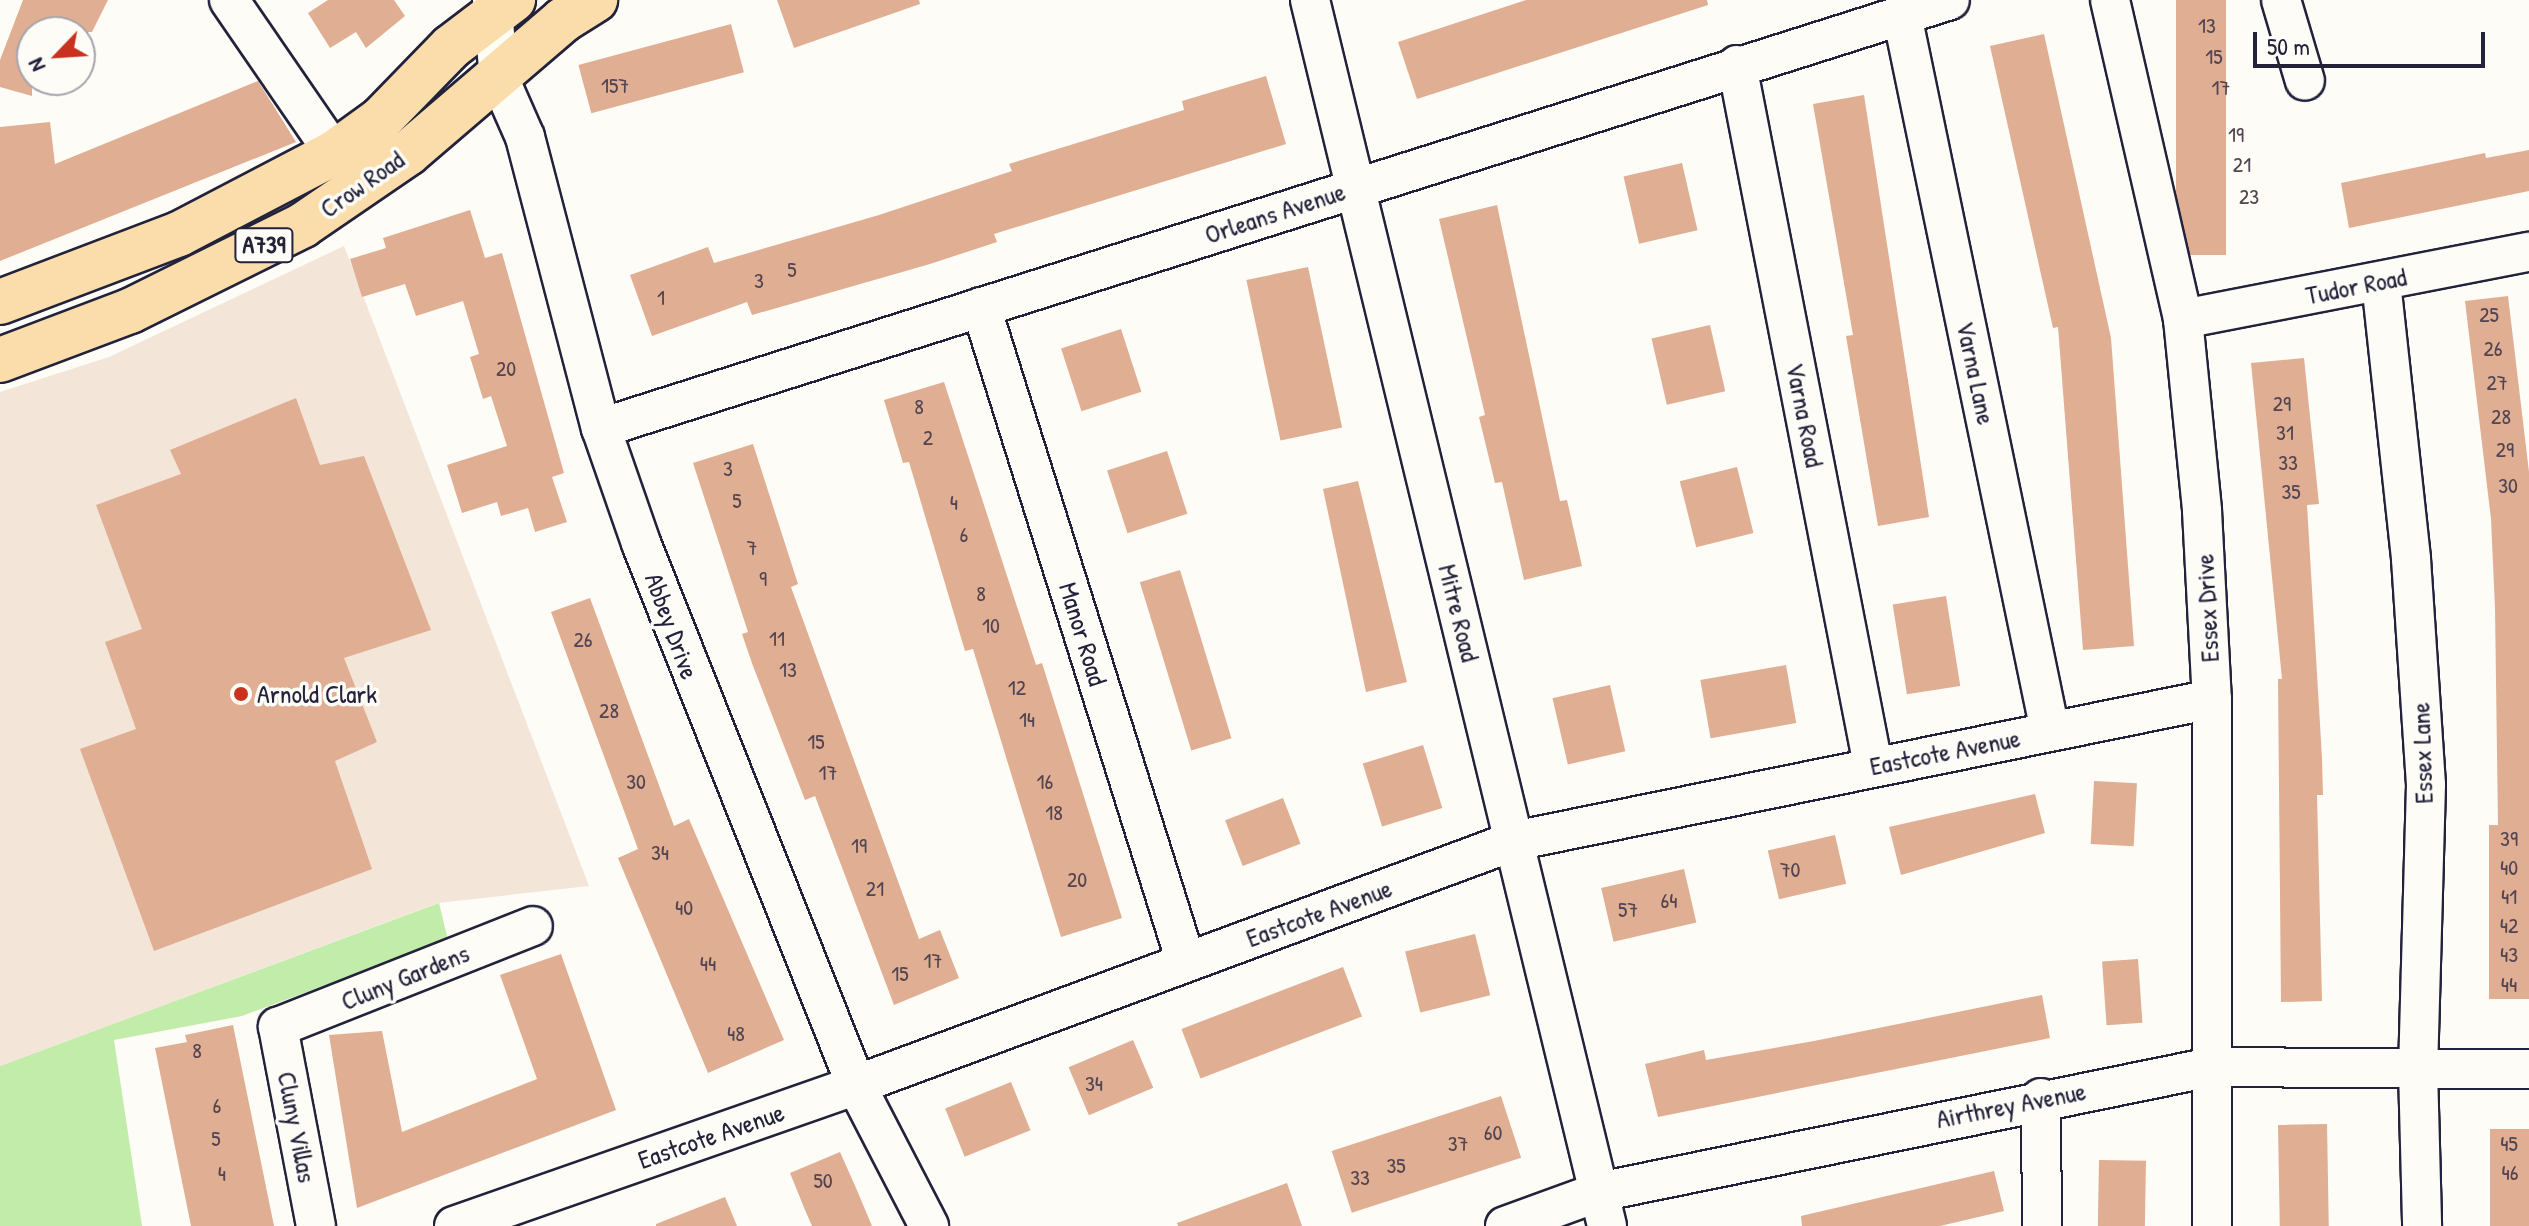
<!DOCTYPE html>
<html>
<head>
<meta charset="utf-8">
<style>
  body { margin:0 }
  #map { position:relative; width:2529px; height:1226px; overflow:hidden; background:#fdfcf7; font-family:"Patrick Hand",sans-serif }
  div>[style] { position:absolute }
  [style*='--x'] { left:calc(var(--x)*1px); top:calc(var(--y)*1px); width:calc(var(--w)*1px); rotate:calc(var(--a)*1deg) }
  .built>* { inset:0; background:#f4e5d9 }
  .green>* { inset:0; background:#c1eca9 }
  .building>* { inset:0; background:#e0ae92; transform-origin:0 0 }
  .roads { filter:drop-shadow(2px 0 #22223b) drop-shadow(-2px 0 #22223b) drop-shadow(0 2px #22223b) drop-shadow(0 -2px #22223b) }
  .minor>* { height:38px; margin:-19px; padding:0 19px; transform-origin:19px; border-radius:19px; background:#fdfcf7 }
  .major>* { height:44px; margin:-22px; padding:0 22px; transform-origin:22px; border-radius:22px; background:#faddab }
  .dots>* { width:22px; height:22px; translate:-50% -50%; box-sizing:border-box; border:4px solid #fdfcf7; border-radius:50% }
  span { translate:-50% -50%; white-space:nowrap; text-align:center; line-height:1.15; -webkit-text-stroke:7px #fdfcf7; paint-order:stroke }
  .number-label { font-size:22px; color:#524551 }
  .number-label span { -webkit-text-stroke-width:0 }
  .shield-label span { padding:2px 6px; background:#fdfcf7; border:2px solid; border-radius:6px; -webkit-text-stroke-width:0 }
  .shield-label { font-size:24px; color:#22223b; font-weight:700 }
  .street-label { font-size:26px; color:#22223b }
  .poi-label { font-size:26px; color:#22223b }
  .left { translate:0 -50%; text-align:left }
  .north { position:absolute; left:16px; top:16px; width:80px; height:80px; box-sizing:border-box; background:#fdfcf7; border:2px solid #a5a5ac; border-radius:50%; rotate:245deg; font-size:22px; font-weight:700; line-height:32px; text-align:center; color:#22223b }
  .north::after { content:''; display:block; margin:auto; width:28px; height:36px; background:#c8321e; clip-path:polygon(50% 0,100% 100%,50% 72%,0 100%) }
  .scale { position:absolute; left:2253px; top:32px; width:232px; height:36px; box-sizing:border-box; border:4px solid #22223b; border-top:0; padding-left:10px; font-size:24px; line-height:28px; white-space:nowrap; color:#22223b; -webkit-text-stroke:6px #fdfcf7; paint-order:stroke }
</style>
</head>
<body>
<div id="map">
  <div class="built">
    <i style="clip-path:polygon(344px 246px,589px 886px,438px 903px,0 1066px,0 392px,109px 357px)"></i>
  </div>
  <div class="green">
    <i style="clip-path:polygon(439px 903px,448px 940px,242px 1016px,114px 1040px,142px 1226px,0 1226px,0 1066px)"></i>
  </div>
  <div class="building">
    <i style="clip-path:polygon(23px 0,108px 0,92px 32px,32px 32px,32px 96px,0 87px,0 60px)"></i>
    <i style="clip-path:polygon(328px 0,394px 0,405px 16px,366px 48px,356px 32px,330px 48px,308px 13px)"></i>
    <i style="clip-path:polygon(777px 0,919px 0,920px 4px,794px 48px)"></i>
    <i style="clip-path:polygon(1526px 0,1707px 0,1708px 5px,1417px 99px,1398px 42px)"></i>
    <i style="left:2176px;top:0;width:50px;height:255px"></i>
    <i style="left:731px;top:24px;width:50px;height:158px;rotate:75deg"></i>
    <i style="clip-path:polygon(2044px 34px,2111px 338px,2134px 646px,2083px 650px,2058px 327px,2053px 328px,1990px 46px)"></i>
    <i style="clip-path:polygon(1266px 76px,1286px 144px,994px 234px,997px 242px,930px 264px,752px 315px,747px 302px,652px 336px,630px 275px,708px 247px,714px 263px,879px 215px,1012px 171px,1009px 164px,1184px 110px,1182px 101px)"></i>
    <i style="clip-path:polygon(258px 81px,296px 142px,0 261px,0 127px,50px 122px,55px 164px)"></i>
    <i style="clip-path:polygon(1864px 95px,1929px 517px,1878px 526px,1846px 336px,1853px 335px,1813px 104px)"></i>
    <i style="clip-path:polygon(2529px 150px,2529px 191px,2349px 228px,2341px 183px,2485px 153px,2486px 158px)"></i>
    <i style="left:1682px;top:163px;width:69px;height:60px;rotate:77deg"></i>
    <i style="clip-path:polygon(1497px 205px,1560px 501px,1567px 500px,1582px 566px,1524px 580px,1502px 482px,1495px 483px,1479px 417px,1485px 415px,1439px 219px)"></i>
    <i style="clip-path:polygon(470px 210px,485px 258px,502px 253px,564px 473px,552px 477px,567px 522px,535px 532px,528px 508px,501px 516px,497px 502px,462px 513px,447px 465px,507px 446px,491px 396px,483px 399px,470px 357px,479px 354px,463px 301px,416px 316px,405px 284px,362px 297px,350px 259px,386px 248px,383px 238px)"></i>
    <i style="left:1308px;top:267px;width:164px;height:63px;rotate:78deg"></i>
    <i style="clip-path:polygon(2508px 296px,2529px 472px,2529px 999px,2489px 999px,2489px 825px,2498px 825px,2495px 608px,2491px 519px,2465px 301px)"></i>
    <i style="left:1710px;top:325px;width:68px;height:60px;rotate:77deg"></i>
    <i style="left:1121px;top:329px;width:66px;height:63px;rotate:72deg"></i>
    <i style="clip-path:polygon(2304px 358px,2319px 504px,2307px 505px,2322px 758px,2323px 795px,2317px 795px,2322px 1001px,2281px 1002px,2278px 679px,2282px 679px,2251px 363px)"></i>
    <i style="clip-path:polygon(944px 382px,1036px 665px,1042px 663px,1122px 918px,1061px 937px,973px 649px,965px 651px,909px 462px,903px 463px,884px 400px)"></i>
    <i style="clip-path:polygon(296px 398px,320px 465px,364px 456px,431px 630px,344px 658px,377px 742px,335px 761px,372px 869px,154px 951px,80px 749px,136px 729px,105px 642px,142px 629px,96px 505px,181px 474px,170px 450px)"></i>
    <i style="clip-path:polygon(753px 444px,798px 584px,791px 587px,919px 939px,940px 930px,959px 978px,894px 1005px,815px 796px,805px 800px,753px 666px,742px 634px,748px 632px,693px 463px)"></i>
    <i style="left:1167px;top:451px;width:66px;height:63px;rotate:72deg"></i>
    <i style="left:1737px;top:467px;width:68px;height:59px;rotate:76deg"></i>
    <i style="clip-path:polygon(1358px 481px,1407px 682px,1366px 692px,1323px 489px)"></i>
    <i style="left:1180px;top:570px;width:176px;height:42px;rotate:73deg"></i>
    <i style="left:1946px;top:596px;width:91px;height:54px;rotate:81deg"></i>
    <i style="clip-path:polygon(590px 598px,674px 826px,689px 819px,784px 1040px,708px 1073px,618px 858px,638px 849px,551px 612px)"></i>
    <i style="left:1786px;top:665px;width:59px;height:87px;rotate:80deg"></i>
    <i style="left:1610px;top:685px;width:68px;height:59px;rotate:77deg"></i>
    <i style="left:1423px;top:745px;width:66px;height:63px;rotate:73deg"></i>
    <i style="left:2094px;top:781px;width:43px;height:63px;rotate:3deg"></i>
    <i style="clip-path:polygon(2035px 794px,2045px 833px,1901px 875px,1889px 827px)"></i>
    <i style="left:1283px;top:798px;width:49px;height:62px;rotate:69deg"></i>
    <i style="left:1835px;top:835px;width:50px;height:69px;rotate:77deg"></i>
    <i style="left:1684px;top:869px;width:55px;height:85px;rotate:77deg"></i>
    <i style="left:1475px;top:934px;width:63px;height:72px;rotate:76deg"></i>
    <i style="clip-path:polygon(561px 954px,616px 1110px,357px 1208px,329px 1035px,382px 1031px,402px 1132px,537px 1079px,500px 975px)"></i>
    <i style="left:2138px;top:959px;width:64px;height:36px;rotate:86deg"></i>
    <i style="left:1343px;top:967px;width:53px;height:173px;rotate:69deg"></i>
    <i style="clip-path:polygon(2042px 995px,2050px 1038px,1658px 1117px,1645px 1064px,1704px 1050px,1706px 1060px,1814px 1041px)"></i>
    <i style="clip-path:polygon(233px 1025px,274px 1226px,191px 1226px,155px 1048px,187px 1042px,185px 1035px)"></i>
    <i style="left:1133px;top:1040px;width:52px;height:70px;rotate:67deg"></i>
    <i style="left:1011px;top:1082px;width:52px;height:71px;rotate:68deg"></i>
    <i style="left:1501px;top:1096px;width:65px;height:178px;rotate:72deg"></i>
    <i style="left:2327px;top:1124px;width:102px;height:49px;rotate:89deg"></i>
    <i style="left:2529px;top:1129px;width:97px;height:39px;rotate:90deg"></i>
    <i style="clip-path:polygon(840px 1152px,856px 1188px,872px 1226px,812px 1226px,805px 1210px,790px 1173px)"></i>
    <i style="left:2099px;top:1160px;width:47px;height:66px;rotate:1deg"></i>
    <i style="clip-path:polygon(1994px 1171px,2004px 1211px,1940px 1226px,1802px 1226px,1801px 1216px)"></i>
    <i style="clip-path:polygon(1287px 1183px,1302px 1226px,1178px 1226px,1177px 1223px)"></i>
    <i style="clip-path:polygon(725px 1197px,737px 1226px,656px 1226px,656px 1224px)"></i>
  </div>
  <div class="roads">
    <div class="minor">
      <i style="--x:229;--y:0;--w:186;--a:55.5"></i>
      <i style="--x:492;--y:0;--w:78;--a:84.9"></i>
      <i style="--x:499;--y:78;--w:64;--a:66.2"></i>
      <i style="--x:525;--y:137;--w:301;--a:75.4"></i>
      <i style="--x:601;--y:428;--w:122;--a:70.8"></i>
      <i style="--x:641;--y:543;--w:583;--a:68.36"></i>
      <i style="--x:856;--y:1085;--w:159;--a:62.6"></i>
      <i style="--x:1310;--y:0;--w:1261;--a:76.38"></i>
      <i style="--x:2110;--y:0;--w:327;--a:77.1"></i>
      <i style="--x:2183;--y:319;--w:193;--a:84.3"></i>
      <i style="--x:2202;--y:511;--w:188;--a:87"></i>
      <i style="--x:2212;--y:699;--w:527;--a:90"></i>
      <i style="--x:2281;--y:0;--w:84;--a:73.5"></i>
      <i style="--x:1902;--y:15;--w:731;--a:78.32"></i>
      <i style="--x:1737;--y:65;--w:713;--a:79.01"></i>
      <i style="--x:2381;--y:282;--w:279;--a:83.8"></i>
      <i style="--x:2411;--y:559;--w:226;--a:86.2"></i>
      <i style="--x:2426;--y:785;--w:284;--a:91.6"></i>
      <i style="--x:2418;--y:1069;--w:157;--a:88.5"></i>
      <i style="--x:981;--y:307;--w:686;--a:72.62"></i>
      <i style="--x:2183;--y:319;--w:352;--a:-11"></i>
      <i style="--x:601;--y:428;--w:1415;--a:-17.6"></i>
      <i style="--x:2041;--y:1098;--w:128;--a:89.6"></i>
      <i style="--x:316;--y:1226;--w:203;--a:-100.8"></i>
      <i style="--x:278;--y:1027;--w:274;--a:-21.6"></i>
      <i style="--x:454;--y:1226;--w:426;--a:-19.3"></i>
      <i style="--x:856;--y:1085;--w:702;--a:-20.35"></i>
      <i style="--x:1514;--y:841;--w:712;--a:-11.5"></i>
      <i style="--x:1505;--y:1226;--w:100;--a:-19.9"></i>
      <i style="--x:1599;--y:1192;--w:625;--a:-11.54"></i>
      <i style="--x:2211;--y:1067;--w:318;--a:0.4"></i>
    </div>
    <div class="major">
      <i style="--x:0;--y:302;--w:191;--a:-20.8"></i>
      <i style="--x:179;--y:234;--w:175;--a:-27.6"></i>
      <i style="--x:334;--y:153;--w:57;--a:-35.7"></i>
      <i style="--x:380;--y:120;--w:102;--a:-45.8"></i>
      <i style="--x:451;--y:47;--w:78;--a:-37.2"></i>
      <i style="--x:0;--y:360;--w:139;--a:-20.7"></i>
      <i style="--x:130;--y:311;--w:193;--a:-26.4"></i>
      <i style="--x:303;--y:225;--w:127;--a:-34.4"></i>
      <i style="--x:408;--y:153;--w:204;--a:-40.6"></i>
      <i style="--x:563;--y:20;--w:38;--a:-32"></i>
    </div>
  </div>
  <div class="dots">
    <i style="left:241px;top:694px;background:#c8321e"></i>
  </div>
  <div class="number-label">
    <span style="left:2207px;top:26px">13</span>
    <span style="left:2214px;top:57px">15</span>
    <span style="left:615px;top:86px">157</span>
    <span style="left:2221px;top:88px">17</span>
    <span style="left:2236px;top:135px">19</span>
    <span style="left:2242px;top:165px">21</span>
    <span style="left:2249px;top:197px">23</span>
    <span style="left:792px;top:270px">5</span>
    <span style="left:759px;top:281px">3</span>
    <span style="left:661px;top:298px">1</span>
    <span style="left:2489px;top:315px">25</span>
    <span style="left:2493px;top:349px">26</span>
    <span style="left:506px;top:369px">20</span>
    <span style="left:2497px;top:383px">27</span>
    <span style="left:2282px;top:404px">29</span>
    <span style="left:919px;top:407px">8</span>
    <span style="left:2501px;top:417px">28</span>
    <span style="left:2285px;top:433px">31</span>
    <span style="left:928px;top:438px">2</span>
    <span style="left:2505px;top:450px">29</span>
    <span style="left:2288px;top:463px">33</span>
    <span style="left:728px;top:469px">3</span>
    <span style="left:2508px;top:486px">30</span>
    <span style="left:2291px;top:492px">35</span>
    <span style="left:737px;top:501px">5</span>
    <span style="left:954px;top:503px">4</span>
    <span style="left:964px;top:535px">6</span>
    <span style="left:752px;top:548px">7</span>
    <span style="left:763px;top:579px">9</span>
    <span style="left:981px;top:594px">8</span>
    <span style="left:991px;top:626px">10</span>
    <span style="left:777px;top:639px">11</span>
    <span style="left:583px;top:640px">26</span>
    <span style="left:788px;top:670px">13</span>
    <span style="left:1017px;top:688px">12</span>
    <span style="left:609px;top:711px">28</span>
    <span style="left:1027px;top:720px">14</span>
    <span style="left:816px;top:742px">15</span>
    <span style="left:828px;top:773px">17</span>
    <span style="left:636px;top:782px">30</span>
    <span style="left:1045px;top:782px">16</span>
    <span style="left:1054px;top:813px">18</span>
    <span style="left:2509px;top:839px">39</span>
    <span style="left:859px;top:846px">19</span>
    <span style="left:660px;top:853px">34</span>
    <span style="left:2509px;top:868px">40</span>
    <span style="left:1790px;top:870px">70</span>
    <span style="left:1077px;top:880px">20</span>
    <span style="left:875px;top:889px">21</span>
    <span style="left:2509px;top:897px">41</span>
    <span style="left:1669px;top:901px">64</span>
    <span style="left:684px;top:908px">40</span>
    <span style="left:1628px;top:910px">57</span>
    <span style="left:2509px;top:926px">42</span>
    <span style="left:2509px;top:955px">43</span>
    <span style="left:933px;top:961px">17</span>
    <span style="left:708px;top:964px">44</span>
    <span style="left:900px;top:974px">15</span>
    <span style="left:2509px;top:985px">44</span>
    <span style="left:736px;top:1034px">48</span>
    <span style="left:197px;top:1051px">8</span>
    <span style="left:1094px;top:1084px">34</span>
    <span style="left:217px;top:1106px">6</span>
    <span style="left:1493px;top:1133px">60</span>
    <span style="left:216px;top:1139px">5</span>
    <span style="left:1458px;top:1144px">37</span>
    <span style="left:2509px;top:1144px">45</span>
    <span style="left:1396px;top:1166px">35</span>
    <span style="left:2510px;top:1173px">46</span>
    <span style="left:222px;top:1174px">4</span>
    <span style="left:1360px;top:1178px">33</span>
    <span style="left:823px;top:1181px">50</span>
  </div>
  <div class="shield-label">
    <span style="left:264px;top:245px">A739</span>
  </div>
  <div class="street-label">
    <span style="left:362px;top:184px;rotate:-35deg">Crow Road</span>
    <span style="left:1275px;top:213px;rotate:-18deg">Orleans Avenue</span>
    <span style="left:2356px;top:286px;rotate:-11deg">Tudor Road</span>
    <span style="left:1976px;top:373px;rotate:78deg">Varna Lane</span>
    <span style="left:1805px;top:415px;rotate:79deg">Varna Road</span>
    <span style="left:2207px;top:608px;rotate:-93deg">Essex Drive</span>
    <span style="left:1459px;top:613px;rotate:76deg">Mitre Road</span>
    <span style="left:672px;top:626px;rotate:70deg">Abbey Drive</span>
    <span style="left:1083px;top:634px;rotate:73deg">Manor Road</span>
    <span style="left:1945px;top:752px;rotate:-11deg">Eastcote Avenue</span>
    <span style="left:2422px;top:753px;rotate:-92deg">Essex Lane</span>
    <span style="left:1319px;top:913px;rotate:-20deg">Eastcote Avenue</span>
    <span style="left:405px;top:977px;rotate:-22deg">Cluny Gardens</span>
    <span style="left:2011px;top:1105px;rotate:-11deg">Airthrey Avenue</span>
    <span style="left:297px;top:1127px;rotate:79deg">Cluny Villas</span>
    <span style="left:711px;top:1136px;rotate:-19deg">Eastcote Avenue</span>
  </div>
  <div class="poi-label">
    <span class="left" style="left:257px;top:694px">Arnold Clark</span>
  </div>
  <div class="north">N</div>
  <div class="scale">50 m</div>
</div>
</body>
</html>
